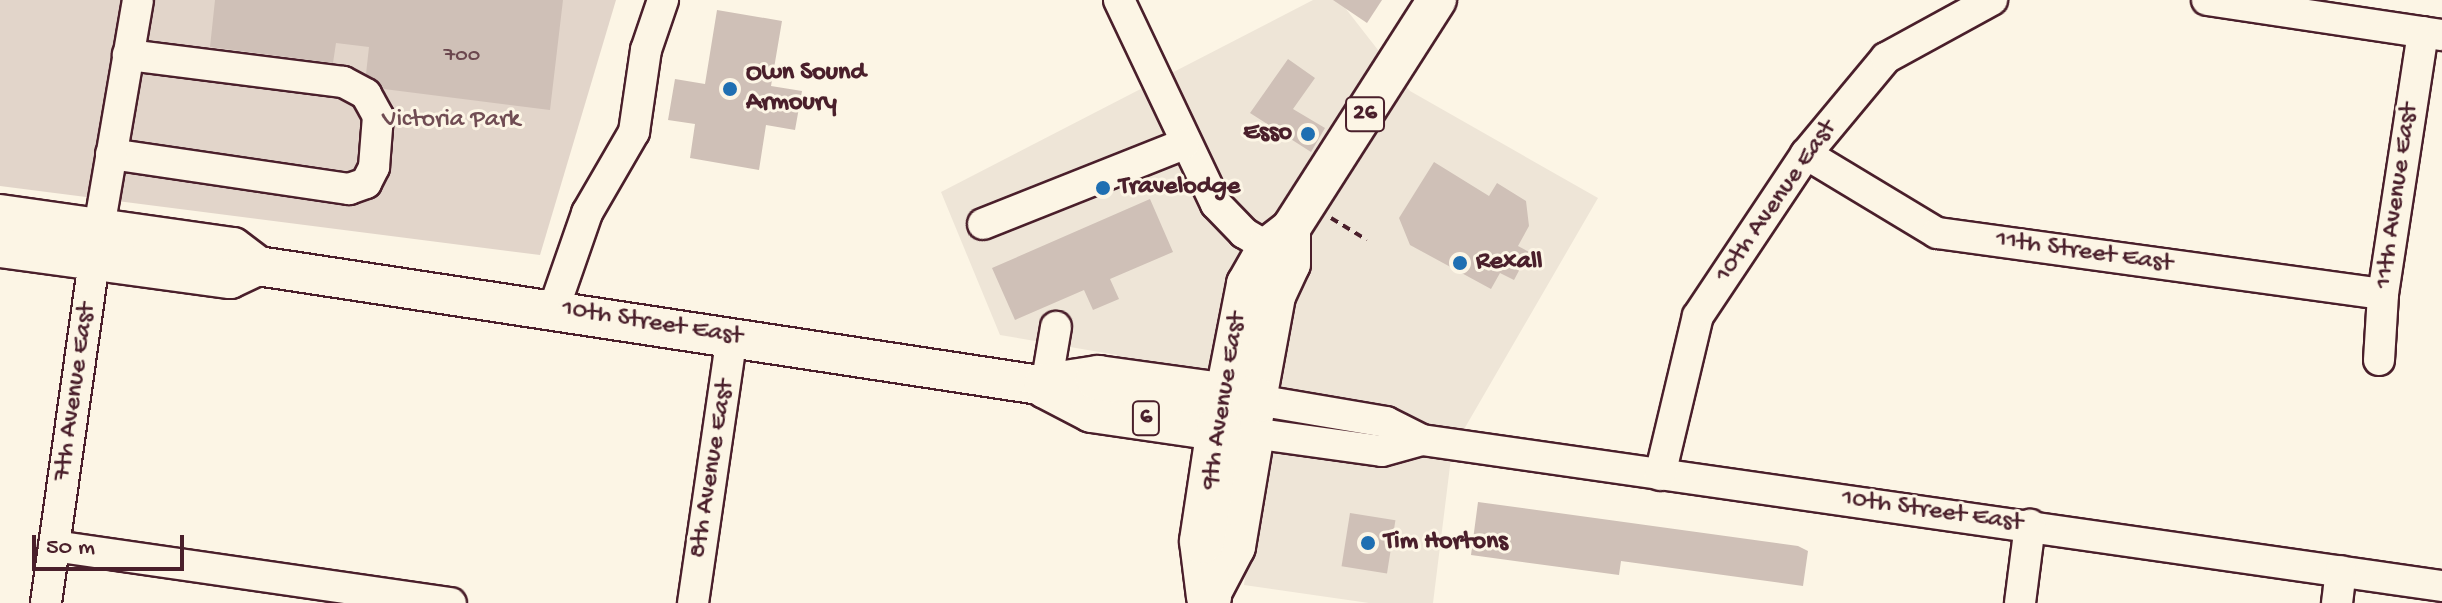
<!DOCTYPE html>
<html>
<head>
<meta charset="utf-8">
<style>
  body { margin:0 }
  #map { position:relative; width:2442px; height:603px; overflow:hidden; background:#fcf5e5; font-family:"Gochi Hand",sans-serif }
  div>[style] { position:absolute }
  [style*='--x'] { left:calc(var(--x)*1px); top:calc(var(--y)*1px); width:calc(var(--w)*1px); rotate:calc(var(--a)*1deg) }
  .built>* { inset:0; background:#eee5d7 }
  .green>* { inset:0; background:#e2d5ca }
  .building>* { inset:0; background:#cfc0b7; transform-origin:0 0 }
  .path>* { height:4px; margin-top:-2px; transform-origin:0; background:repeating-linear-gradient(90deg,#4a1f2b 0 8px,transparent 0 14px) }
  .roads { filter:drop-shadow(2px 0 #4a1f2b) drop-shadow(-2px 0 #4a1f2b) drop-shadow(0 2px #4a1f2b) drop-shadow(0 -2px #4a1f2b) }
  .minor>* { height:30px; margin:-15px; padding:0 15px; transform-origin:15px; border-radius:15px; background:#fcf5e5 }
  .major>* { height:38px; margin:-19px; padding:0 19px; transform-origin:19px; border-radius:19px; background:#fcf5e5 }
  .highway>* { height:44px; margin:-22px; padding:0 22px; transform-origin:22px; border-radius:22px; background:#fcf5e5 }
  .dots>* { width:22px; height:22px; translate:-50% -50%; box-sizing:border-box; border:4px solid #fcf5e5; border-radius:50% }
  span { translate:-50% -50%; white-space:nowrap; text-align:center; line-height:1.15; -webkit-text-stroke:6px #fcf5e5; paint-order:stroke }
  .number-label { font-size:22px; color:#6b474e }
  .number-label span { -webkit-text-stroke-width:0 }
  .shield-label span { padding:2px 6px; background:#fcf5e5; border:2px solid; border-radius:6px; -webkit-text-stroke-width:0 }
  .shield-label { font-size:24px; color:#4a1f2b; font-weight:700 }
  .poi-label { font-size:26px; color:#4a1f2b; font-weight:700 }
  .left { translate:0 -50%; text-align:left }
  .right { translate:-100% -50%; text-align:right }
  .park-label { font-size:26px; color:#704c53 }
  .street-label { font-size:26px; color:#4a1f2b }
  .scale { position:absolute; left:32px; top:535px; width:152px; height:36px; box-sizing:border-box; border:4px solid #4a1f2b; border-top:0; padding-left:10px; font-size:24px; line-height:28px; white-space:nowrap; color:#4a1f2b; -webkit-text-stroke:6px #fcf5e5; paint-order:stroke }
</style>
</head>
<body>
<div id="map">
  <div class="built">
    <i style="clip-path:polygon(1313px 0,1339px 0,1410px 91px,1598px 198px,1452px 450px,1433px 603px,1369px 603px,1244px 585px,1265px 424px,1112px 404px,1117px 355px,1000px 335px,941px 192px)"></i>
  </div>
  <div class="green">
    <i style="clip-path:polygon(0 0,616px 0,540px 255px,0 186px)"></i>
  </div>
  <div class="building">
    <i style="clip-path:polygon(215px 0,563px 0,550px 110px,384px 89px,366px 74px,369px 47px,336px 43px,333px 63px,210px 47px)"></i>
    <i style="clip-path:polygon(1333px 0,1382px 0,1367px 23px)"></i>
    <i style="clip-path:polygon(717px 10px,782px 21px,771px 86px,802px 91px,795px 130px,766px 125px,759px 170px,690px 158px,695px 124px,668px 120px,675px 79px,705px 84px)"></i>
    <i style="clip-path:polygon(1288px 59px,1315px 78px,1293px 109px,1325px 128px,1311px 152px,1250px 113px)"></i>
    <i style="clip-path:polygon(1434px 162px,1489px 196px,1497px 183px,1526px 201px,1529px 226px,1518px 246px,1529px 252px,1514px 280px,1500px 273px,1491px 289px,1410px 245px,1399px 218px)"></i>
    <i style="clip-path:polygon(1150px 199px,1173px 252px,1110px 279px,1119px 299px,1093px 310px,1084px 290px,1015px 320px,992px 268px)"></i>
    <i style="clip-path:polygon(1478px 502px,1798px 546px,1808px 551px,1803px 586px,1621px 561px,1619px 575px,1471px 555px)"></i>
    <i style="left:1350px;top:513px;width:46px;height:54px;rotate:9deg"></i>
  </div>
  <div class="path">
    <i style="--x:1331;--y:218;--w:42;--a:31.4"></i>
  </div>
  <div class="roads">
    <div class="minor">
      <i style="--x:1119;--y:0;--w:226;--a:64.6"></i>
      <i style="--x:1216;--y:204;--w:40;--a:46"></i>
      <i style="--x:1244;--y:233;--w:27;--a:31"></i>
      <i style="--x:2207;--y:0;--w:238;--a:8.5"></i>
      <i style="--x:111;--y:154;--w:241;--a:8.4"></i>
      <i style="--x:349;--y:189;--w:18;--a:-19"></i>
      <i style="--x:366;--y:183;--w:18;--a:-63"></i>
      <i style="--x:374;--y:167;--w:51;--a:-85.5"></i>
      <i style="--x:378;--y:116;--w:25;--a:-119"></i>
      <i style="--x:366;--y:94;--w:26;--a:-152"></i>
      <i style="--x:343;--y:82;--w:217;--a:-172.8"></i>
      <i style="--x:1806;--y:154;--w:153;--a:31.1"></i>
      <i style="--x:1937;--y:233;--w:450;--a:7.8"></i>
      <i style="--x:983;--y:224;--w:216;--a:-21.7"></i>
      <i style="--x:554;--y:308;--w:101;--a:-70.8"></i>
      <i style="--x:587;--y:213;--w:94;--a:-59.9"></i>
      <i style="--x:634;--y:132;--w:83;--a:-81.7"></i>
      <i style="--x:646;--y:50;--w:53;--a:-71.2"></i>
      <i style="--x:2379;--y:360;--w:66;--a:-86.5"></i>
      <i style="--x:2383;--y:294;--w:265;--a:-81.3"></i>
      <i style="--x:1046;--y:386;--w:60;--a:-80.4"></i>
      <i style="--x:1257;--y:400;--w:131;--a:9.7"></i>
      <i style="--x:1386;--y:422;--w:40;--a:26.6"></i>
      <i style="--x:1422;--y:440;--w:1030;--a:8.15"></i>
      <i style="--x:1252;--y:433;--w:131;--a:7.9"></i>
      <i style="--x:1382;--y:451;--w:41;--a:-15.4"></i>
      <i style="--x:1660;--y:475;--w:163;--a:-76.6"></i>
      <i style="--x:1698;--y:316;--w:195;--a:-56.3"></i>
      <i style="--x:1806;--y:154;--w:125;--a:-50.2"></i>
      <i style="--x:1886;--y:58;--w:121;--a:-28.7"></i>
      <i style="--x:54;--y:546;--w:401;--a:8.2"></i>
      <i style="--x:46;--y:603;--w:379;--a:-82"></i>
      <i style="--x:99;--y:228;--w:231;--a:-80.3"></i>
      <i style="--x:693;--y:603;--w:270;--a:-81.7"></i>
      <i style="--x:2020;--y:603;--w:79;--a:-82.7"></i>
      <i style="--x:2337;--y:603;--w:32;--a:-83"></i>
    </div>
    <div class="major">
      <i style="--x:0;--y:214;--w:235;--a:8.1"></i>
      <i style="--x:233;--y:247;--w:31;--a:37"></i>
      <i style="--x:258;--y:266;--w:797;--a:8.66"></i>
      <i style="--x:0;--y:248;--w:232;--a:7.7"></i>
      <i style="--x:230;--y:279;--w:31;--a:-25"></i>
      <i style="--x:1219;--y:423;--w:142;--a:-79"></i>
      <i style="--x:1246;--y:284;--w:43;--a:-60.4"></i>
      <i style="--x:1267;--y:247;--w:31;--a:-38"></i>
      <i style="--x:1291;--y:228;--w:271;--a:-57.4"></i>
      <i style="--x:1252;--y:427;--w:133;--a:-79.6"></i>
      <i style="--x:1276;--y:296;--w:35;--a:-65"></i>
      <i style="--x:1291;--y:264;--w:36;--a:-90"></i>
    </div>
    <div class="highway">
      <i style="--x:1046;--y:386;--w:52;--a:27.6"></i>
      <i style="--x:1092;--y:410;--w:162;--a:8.2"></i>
      <i style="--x:1252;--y:433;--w:115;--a:99.5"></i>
      <i style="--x:1233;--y:546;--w:50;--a:117.6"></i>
      <i style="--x:1046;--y:386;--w:53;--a:-8.7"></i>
      <i style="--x:1098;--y:378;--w:161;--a:7.9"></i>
      <i style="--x:1209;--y:597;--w:56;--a:-97.1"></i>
      <i style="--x:1202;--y:541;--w:114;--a:-81.4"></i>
    </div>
  </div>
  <div class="dots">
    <i style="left:730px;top:89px;background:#1f6fb2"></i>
    <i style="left:1308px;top:134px;background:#1f6fb2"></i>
    <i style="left:1103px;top:188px;background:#1f6fb2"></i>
    <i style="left:1460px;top:263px;background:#1f6fb2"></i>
    <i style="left:1368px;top:543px;background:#1f6fb2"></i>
  </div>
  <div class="number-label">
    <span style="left:462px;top:57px">700</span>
  </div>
  <div class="shield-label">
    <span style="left:1365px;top:114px">26</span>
    <span style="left:1146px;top:418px">6</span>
  </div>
  <div class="poi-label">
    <span class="left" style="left:746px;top:89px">Own Sound<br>Armoury</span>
    <span class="right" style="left:1292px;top:134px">Esso</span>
    <span class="left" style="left:1119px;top:188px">Travelodge</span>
    <span class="left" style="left:1476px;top:263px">Rexall</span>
    <span class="left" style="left:1384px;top:543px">Tim Hortons</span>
  </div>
  <div class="park-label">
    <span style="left:451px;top:121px">Victoria Park</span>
  </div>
  <div class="street-label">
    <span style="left:2398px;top:196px;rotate:-82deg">11th Avenue East</span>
    <span style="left:1777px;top:202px;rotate:-55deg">10th Avenue East</span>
    <span style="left:2084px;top:253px;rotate:8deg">11th Street East</span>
    <span style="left:652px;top:324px;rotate:9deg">10th Street East</span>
    <span style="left:76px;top:392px;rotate:-82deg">7th Avenue East</span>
    <span style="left:1225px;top:401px;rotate:-81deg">9th Avenue East</span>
    <span style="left:713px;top:469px;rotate:-81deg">8th Avenue East</span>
    <span style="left:1932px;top:512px;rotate:8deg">10th Street East</span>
  </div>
  <div class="scale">50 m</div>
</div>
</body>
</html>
